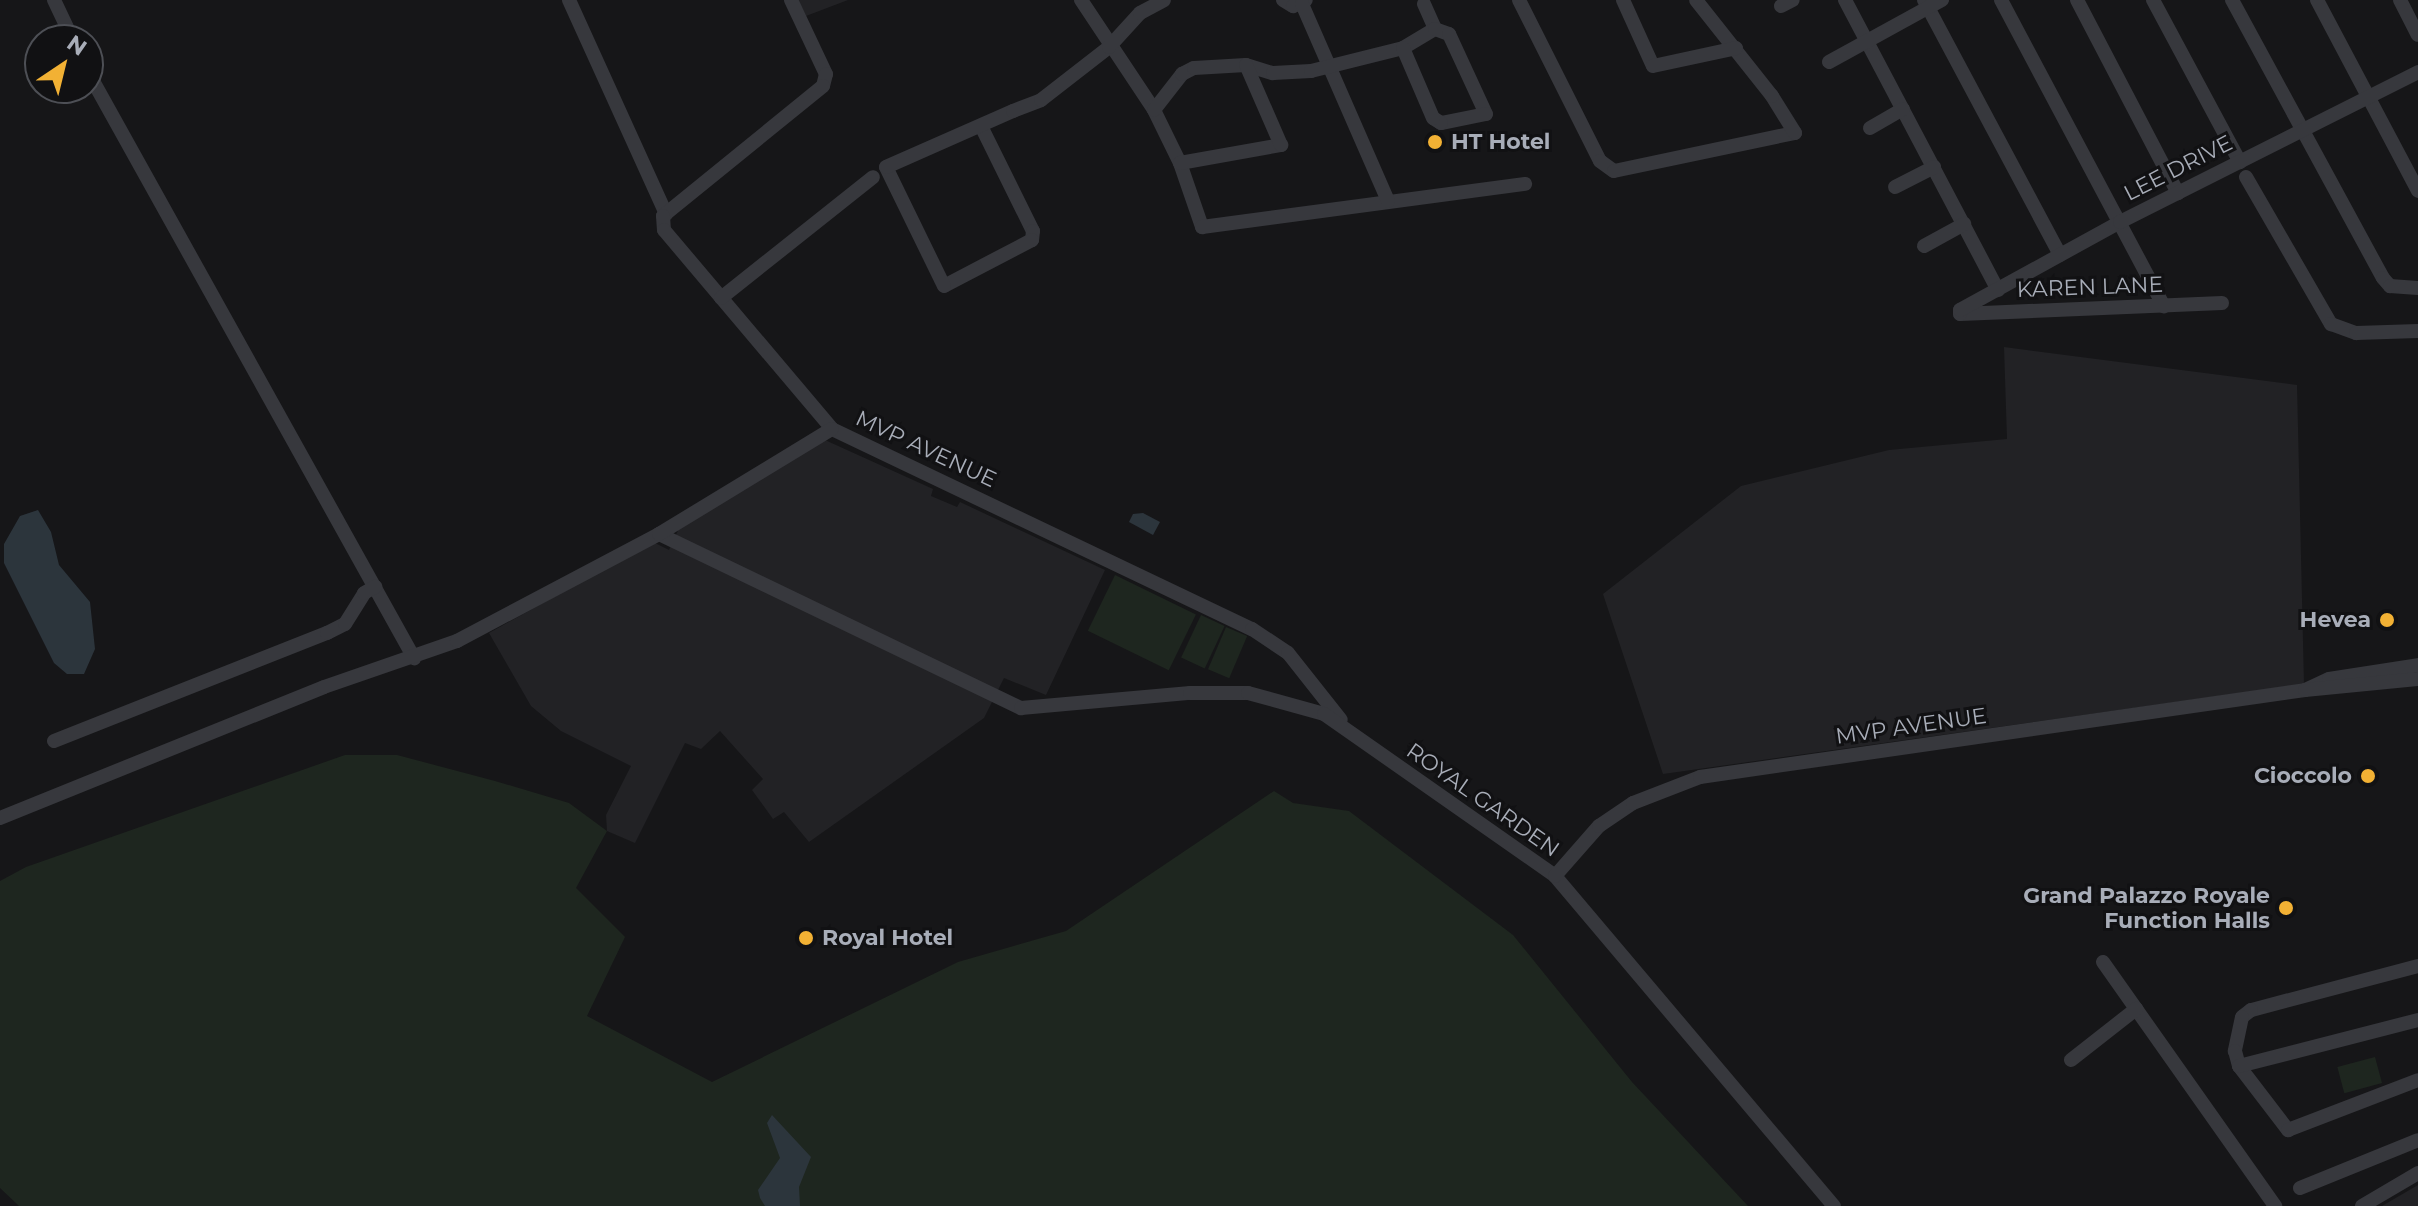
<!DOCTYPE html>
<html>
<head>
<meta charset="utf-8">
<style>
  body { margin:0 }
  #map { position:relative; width:2418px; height:1206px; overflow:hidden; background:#161618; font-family:Montserrat,sans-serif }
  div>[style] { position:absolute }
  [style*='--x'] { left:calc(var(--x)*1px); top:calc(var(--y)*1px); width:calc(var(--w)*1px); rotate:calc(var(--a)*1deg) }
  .built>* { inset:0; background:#222225 }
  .green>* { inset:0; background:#1e261f; transform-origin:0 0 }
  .water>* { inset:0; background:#2c353c }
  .minor>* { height:14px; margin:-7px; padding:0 7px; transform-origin:7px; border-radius:7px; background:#37383d }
  .dots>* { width:22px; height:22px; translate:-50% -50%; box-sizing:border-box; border:4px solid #111113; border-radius:50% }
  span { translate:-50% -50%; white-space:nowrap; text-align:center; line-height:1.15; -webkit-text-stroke:6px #111113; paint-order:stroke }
  .poi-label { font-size:22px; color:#a8adb8; font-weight:700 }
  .left { translate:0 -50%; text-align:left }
  .right { translate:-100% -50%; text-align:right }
  .street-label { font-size:22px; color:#a8adb8 }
  .north { position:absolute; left:24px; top:24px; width:80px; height:80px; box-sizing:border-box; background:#111113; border:2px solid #4d4f55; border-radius:50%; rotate:35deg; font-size:22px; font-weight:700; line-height:32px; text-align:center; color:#a8adb8 }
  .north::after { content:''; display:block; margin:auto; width:28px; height:36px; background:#f2b134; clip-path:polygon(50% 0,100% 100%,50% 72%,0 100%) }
</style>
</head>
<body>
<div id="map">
  <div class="built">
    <i style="clip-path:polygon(798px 0,848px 0,806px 16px)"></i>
    <i style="clip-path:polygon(2004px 347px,2297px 385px,2304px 684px,1663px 774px,1603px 594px,1741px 486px,1889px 450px,2007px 439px)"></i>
    <i style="clip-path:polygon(825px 440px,933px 489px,931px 496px,957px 507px,960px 502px,1105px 570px,1046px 695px,1004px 678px,984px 718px,809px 842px,784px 812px,773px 819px,752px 790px,763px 779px,720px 731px,701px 749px,685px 743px,635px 843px,607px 831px,606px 815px,631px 766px,561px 731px,531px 706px,489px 633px,653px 542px,669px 550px,680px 526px)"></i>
    <i style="clip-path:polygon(2418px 1185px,2418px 1206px,2382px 1206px)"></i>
  </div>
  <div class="green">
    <i style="left:1115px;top:575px;width:90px;height:62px;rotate:26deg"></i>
    <i style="left:1201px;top:615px;width:26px;height:47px;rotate:25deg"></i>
    <i style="left:1226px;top:627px;width:23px;height:46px;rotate:23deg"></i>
    <i style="clip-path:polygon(345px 755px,397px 755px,495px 781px,569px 803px,607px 831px,576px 888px,625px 937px,587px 1016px,712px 1082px,958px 962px,1066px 931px,1274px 791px,1293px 803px,1349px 811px,1513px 935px,1632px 1082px,1748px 1206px,19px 1206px,0 1188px,0 881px,26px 867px)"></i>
    <i style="left:2375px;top:1057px;width:27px;height:39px;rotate:75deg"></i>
  </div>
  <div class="water">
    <i style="clip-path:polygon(38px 510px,51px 532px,59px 565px,90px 602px,95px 649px,84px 674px,67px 674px,54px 663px,4px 563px,4px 544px,20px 516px)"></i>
    <i style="clip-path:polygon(1143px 513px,1160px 522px,1153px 535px,1129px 522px,1133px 514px)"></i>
    <i style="clip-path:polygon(772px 1115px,811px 1157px,799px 1187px,800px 1206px,765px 1206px,760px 1198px,758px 1190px,780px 1158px,767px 1123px)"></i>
  </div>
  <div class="minor">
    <i style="--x:54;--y:0;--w:44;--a:64.6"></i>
    <i style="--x:569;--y:0;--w:235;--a:65.6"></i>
    <i style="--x:791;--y:0;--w:82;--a:64.7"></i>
    <i style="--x:826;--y:74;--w:12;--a:104"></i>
    <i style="--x:823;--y:86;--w:206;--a:140.9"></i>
    <i style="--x:663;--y:216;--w:14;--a:86"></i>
    <i style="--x:664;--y:230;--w:260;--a:49.8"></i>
    <i style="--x:832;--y:429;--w:465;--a:25.5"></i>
    <i style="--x:1252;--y:629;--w:43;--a:33.7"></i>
    <i style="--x:1288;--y:653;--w:85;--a:51.7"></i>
    <i style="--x:1081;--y:0;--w:132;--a:56.4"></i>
    <i style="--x:1154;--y:110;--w:59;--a:63.9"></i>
    <i style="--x:1180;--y:163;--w:68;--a:71"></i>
    <i style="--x:1202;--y:227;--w:326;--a:-7.6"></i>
    <i style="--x:1283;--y:0;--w:12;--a:31"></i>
    <i style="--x:1293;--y:6;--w:14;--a:-25"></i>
    <i style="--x:1519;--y:0;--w:180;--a:63.3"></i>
    <i style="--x:1600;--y:161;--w:17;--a:36"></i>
    <i style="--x:1614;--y:171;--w:185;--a:-11.9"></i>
    <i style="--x:1795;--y:133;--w:44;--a:-121.9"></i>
    <i style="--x:1772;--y:96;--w:122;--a:-128.4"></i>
    <i style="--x:1623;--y:0;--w:72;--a:65.6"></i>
    <i style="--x:1653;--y:66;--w:85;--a:-12.2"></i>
    <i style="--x:1845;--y:0;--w:328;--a:62.2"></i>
    <i style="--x:1924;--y:0;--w:289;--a:61.9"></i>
    <i style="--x:2001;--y:0;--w:347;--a:62"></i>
    <i style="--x:2077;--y:0;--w:218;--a:62.4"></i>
    <i style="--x:2153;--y:0;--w:184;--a:61.8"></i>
    <i style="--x:2232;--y:0;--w:316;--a:61.5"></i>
    <i style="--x:2383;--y:278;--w:11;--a:49"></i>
    <i style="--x:2390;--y:286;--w:28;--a:4"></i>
    <i style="--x:2317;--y:0;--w:216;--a:62.1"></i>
    <i style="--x:2400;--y:0;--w:39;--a:63"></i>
    <i style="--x:1302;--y:4;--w:215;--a:66.4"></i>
    <i style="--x:1424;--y:4;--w:27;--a:66"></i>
    <i style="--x:1781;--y:6;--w:13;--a:-27"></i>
    <i style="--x:1829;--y:62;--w:129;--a:-28.8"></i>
    <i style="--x:88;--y:72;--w:671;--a:60.91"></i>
    <i style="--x:1154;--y:110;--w:46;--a:-52.1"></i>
    <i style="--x:1182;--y:74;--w:13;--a:-27"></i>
    <i style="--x:1194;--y:68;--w:52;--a:-3.3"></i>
    <i style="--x:1246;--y:65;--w:28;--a:17"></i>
    <i style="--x:1273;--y:73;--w:38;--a:-3"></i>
    <i style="--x:1311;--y:71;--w:95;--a:-14"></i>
    <i style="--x:1403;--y:48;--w:37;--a:-31"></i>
    <i style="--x:1435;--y:29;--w:15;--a:20"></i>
    <i style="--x:1449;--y:34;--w:88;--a:65.2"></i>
    <i style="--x:1486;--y:114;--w:46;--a:168.7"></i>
    <i style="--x:1441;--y:123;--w:9;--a:-148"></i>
    <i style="--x:1433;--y:118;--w:76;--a:-113.2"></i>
    <i style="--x:981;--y:126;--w:117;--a:63.7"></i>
    <i style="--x:1033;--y:231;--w:9;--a:96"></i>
    <i style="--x:1032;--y:240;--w:99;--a:152.4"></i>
    <i style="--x:944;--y:286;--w:132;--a:-116"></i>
    <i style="--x:886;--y:167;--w:139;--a:-23.8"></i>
    <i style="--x:1013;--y:111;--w:30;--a:-21"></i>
    <i style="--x:1041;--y:100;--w:86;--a:-37.9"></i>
    <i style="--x:1109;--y:47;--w:46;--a:-47.6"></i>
    <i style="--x:1140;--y:13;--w:27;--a:-28"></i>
    <i style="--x:1870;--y:128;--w:38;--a:-30"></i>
    <i style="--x:1180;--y:163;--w:103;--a:-10.1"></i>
    <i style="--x:1281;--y:145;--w:87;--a:-113.6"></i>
    <i style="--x:2246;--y:177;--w:170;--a:60"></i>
    <i style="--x:2331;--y:324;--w:27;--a:20"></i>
    <i style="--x:2356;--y:333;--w:62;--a:-1.8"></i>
    <i style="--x:1895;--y:187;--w:44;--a:-27.1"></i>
    <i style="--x:1924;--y:246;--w:46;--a:-28.8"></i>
    <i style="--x:721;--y:298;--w:194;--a:-38.5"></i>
    <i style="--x:2222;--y:303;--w:262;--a:177.6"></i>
    <i style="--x:1960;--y:314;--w:4;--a:-90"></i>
    <i style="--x:1960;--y:310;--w:183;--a:-28.8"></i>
    <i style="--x:2120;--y:222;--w:334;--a:-26.7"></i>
    <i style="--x:659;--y:534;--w:402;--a:25.7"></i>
    <i style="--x:1021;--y:708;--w:170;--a:-5.1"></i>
    <i style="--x:1190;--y:693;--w:58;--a:0"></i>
    <i style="--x:1248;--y:693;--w:79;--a:15.4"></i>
    <i style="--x:1324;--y:714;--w:282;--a:35"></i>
    <i style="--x:1555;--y:876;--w:432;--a:49.8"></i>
    <i style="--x:2305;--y:690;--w:26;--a:-25"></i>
    <i style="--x:2329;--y:679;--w:90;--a:-8.9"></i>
    <i style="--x:54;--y:741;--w:294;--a:-21.6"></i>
    <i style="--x:327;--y:633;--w:20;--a:-27"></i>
    <i style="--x:345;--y:624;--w:36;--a:-58"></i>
    <i style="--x:364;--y:593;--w:13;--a:-29"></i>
    <i style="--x:0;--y:818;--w:349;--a:-22"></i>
    <i style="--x:324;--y:687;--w:141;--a:-19.1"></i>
    <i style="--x:457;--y:641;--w:229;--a:-27.9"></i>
    <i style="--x:659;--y:534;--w:202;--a:-31.3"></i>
    <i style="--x:1555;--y:876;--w:67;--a:-48.7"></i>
    <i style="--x:1599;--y:826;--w:41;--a:-34.1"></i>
    <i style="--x:1633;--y:803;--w:72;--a:-21.2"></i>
    <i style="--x:1700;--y:777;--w:611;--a:-8.18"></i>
    <i style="--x:2305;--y:690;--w:114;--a:-5.6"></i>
    <i style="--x:2103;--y:962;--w:299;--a:54.8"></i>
    <i style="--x:2418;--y:966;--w:173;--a:165.2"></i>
    <i style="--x:2251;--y:1010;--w:11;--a:142"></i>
    <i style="--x:2242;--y:1017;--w:35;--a:102"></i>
    <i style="--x:2235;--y:1051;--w:16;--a:75"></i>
    <i style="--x:2239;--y:1066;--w:81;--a:52.6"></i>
    <i style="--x:2288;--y:1130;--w:139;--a:-21"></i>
    <i style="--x:2071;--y:1060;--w:83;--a:-38.1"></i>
    <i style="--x:2239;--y:1066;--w:185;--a:-14.4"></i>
    <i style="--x:2300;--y:1188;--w:127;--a:-22.1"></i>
    <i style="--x:2362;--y:1206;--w:65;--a:-30.5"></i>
  </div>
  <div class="dots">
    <i style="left:1435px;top:142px;background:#f2b134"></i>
    <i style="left:2387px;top:620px;background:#f2b134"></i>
    <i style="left:2368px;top:776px;background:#f2b134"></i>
    <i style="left:2286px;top:908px;background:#f2b134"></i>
    <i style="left:806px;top:938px;background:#f2b134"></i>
  </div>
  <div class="poi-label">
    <span class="left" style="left:1451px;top:142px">HT Hotel</span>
    <span class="right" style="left:2371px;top:620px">Hevea</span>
    <span class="right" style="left:2352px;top:776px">Cioccolo</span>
    <span class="right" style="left:2270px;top:908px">Grand Palazzo Royale<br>Function Halls</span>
    <span class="left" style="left:822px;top:938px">Royal Hotel</span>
  </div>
  <div class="street-label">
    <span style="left:2178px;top:168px;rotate:-27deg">LEE DRIVE</span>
    <span style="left:2090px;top:287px;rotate:-2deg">KAREN LANE</span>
    <span style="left:926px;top:449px;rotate:25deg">MVP AVENUE</span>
    <span style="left:1911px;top:726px;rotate:-8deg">MVP AVENUE</span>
    <span style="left:1483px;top:800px;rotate:35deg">ROYAL GARDEN</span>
  </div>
  <div class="north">N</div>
</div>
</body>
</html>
